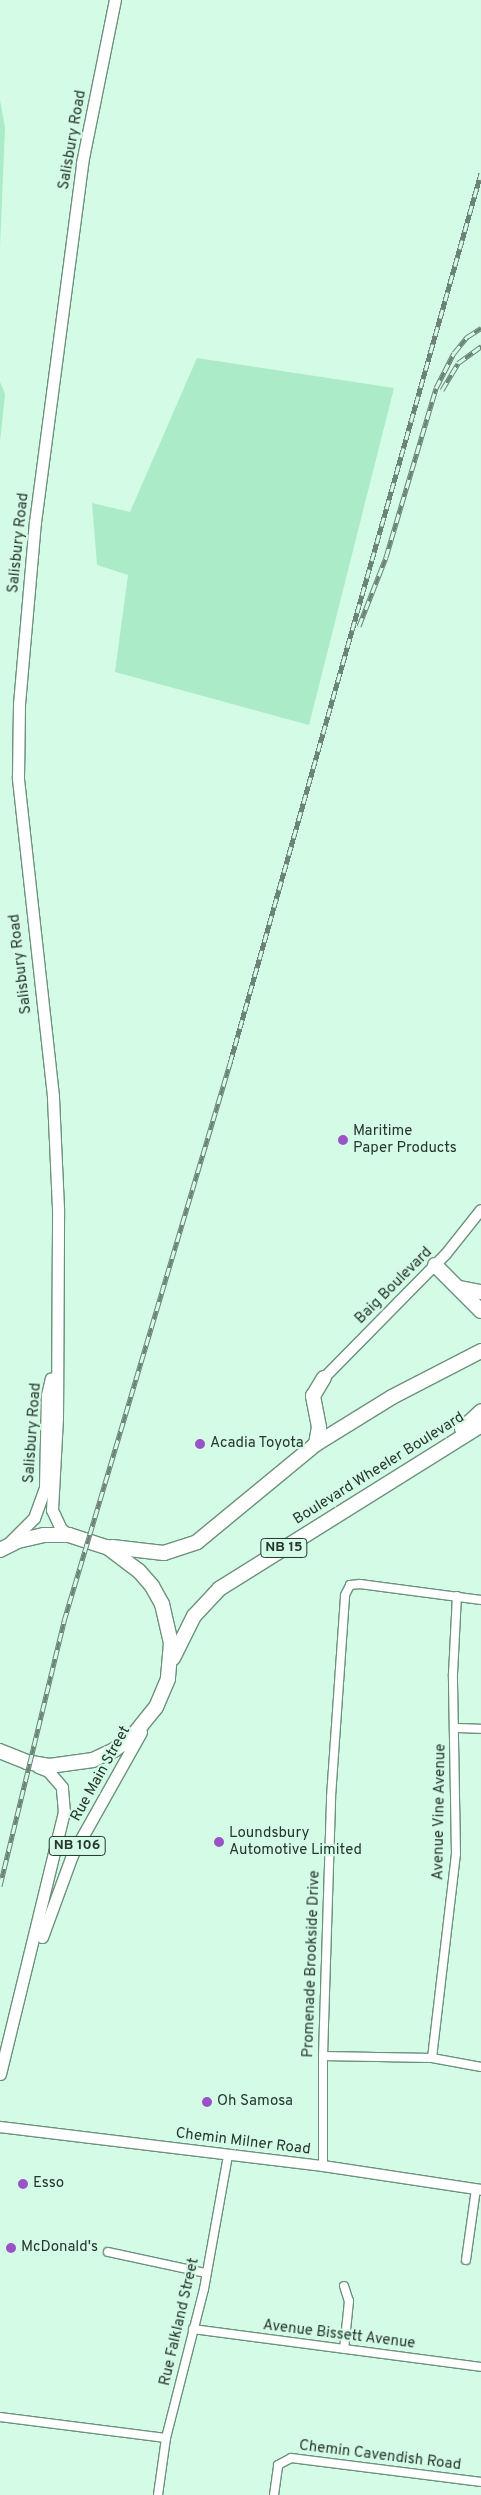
<!DOCTYPE html>
<html>
<head>
<meta charset="utf-8">
<style>
  body { margin:0 }
  #map { position:relative; width:481px; height:2495px; overflow:hidden; background:#d4fbe5; font-family:Overpass,sans-serif }
  div>[style] { position:absolute }
  [style*='--x'] { left:calc(var(--x)*1px); top:calc(var(--y)*1px); width:calc(var(--w)*1px); rotate:calc(var(--a)*1deg) }
  .green>* { inset:0; background:#abebc8 }
  .roads { filter:drop-shadow(1px 0 #6d917d) drop-shadow(-1px 0 #6d917d) drop-shadow(0 1px #6d917d) drop-shadow(0 -1px #6d917d) }
  .street>* { height:8px; margin:-4px; padding:0 4px; transform-origin:4px; border-radius:4px; background:#fff }
  .secondary>* { height:10px; margin:-5px; padding:0 5px; transform-origin:5px; border-radius:5px; background:#fff }
  .primary>* { height:11px; margin:-5.5px; padding:0 5.5px; transform-origin:5.5px; border-radius:5.5px; background:#fff }
  .highway>* { height:14px; margin:-7px; padding:0 7px; transform-origin:7px; border-radius:7px; background:#fff }
  .rail>* { height:5px; margin-top:-2.5px; transform-origin:0; background:repeating-linear-gradient(90deg,#d4fbe5 0 9px,#6c8477 0 18px); box-sizing:border-box; border-block:1px solid #6c8477 }
  .dots>* { width:14px; height:14px; translate:-50% -50%; box-sizing:border-box; border:2px solid #d4fbe5; border-radius:50% }
  span { translate:-50% -50%; white-space:nowrap; text-align:center; line-height:1.15; -webkit-text-stroke:4.5px #d4fbe5; paint-order:stroke }
  .shield-label span { padding:1px 4px; background:#d4fbe5; border:1px solid; border-radius:4px; -webkit-text-stroke-width:0 }
  .shield-label { font-size:14px; color:#27362e; font-weight:700 }
  .street-label { font-size:15px; color:#27362e }
  .poi-label { font-size:15px; color:#27362e }
  .left { translate:0 -50%; text-align:left }
</style>
</head>
<body>
<div id="map">
  <div class="green">
    <i style="clip-path:polygon(0 100px,5px 128px,0 247px)"></i>
    <i style="clip-path:polygon(197px 358px,394px 388px,309px 725px,115px 672px,128px 575px,97px 565px,92px 503px,130px 512px)"></i>
    <i style="clip-path:polygon(0 382px,5px 394px,0 442px)"></i>
  </div>
  <div class="roads">
    <div class="street">
      <i style="--x:455;--y:1728;--w:26;--a:2"></i>
      <i style="--x:323;--y:2056;--w:109;--a:1.1"></i>
      <i style="--x:432;--y:2058;--w:50;--a:10.4"></i>
      <i style="--x:432;--y:2058;--w:205;--a:-83.3"></i>
      <i style="--x:456;--y:1854;--w:180;--a:-91"></i>
      <i style="--x:453;--y:1674;--w:78;--a:-87.1"></i>
      <i style="--x:323;--y:2166;--w:110;--a:-90"></i>
      <i style="--x:323;--y:2056;--w:259;--a:-88.2"></i>
      <i style="--x:331;--y:1797;--w:202;--a:-86"></i>
      <i style="--x:345;--y:1595;--w:11;--a:-63"></i>
      <i style="--x:350;--y:1585;--w:10;--a:-6"></i>
      <i style="--x:360;--y:1584;--w:122;--a:7.5"></i>
      <i style="--x:108;--y:2252;--w:100;--a:12.1"></i>
      <i style="--x:466;--y:2260;--w:72;--a:-82"></i>
      <i style="--x:344;--y:2286;--w:16;--a:72"></i>
      <i style="--x:349;--y:2301;--w:48;--a:95.9"></i>
      <i style="--x:193;--y:2329;--w:290;--a:7.5"></i>
      <i style="--x:0;--y:2417;--w:167;--a:7.2"></i>
      <i style="--x:158;--y:2495;--w:58;--a:-82"></i>
      <i style="--x:166;--y:2438;--w:154;--a:-75.7"></i>
      <i style="--x:204;--y:2289;--w:136;--a:-79.8"></i>
      <i style="--x:274;--y:2495;--w:30;--a:-82"></i>
      <i style="--x:278;--y:2465;--w:15;--a:-28"></i>
      <i style="--x:291;--y:2458;--w:192;--a:7.2"></i>
    </div>
    <div class="secondary">
      <i style="--x:324;--y:1378;--w:174;--a:-45.5"></i>
      <i style="--x:446;--y:1254;--w:56;--a:-51.5"></i>
      <i style="--x:0;--y:2127;--w:325;--a:6.9"></i>
      <i style="--x:323;--y:2166;--w:160;--a:8.6"></i>
    </div>
    <div class="primary">
      <i style="--x:69;--y:1535;--w:10;--a:-143"></i>
      <i style="--x:61;--y:1529;--w:21;--a:-115"></i>
      <i style="--x:52;--y:1510;--w:91;--a:-86.9"></i>
      <i style="--x:57;--y:1419;--w:211;--a:-89.7"></i>
      <i style="--x:58;--y:1208;--w:112;--a:-92.6"></i>
      <i style="--x:53;--y:1096;--w:321;--a:-96.3"></i>
      <i style="--x:18;--y:777;--w:73;--a:-89.2"></i>
      <i style="--x:19;--y:704;--w:183;--a:-85"></i>
      <i style="--x:35;--y:522;--w:362;--a:-82.5"></i>
      <i style="--x:82;--y:163;--w:166;--a:-78.6"></i>
      <i style="--x:10;--y:1542;--w:34;--a:-45"></i>
      <i style="--x:34;--y:1518;--w:33;--a:-70"></i>
      <i style="--x:45;--y:1487;--w:92;--a:-88.8"></i>
      <i style="--x:47;--y:1395;--w:17;--a:-77"></i>
      <i style="--x:42;--y:1937;--w:87;--a:-69.9"></i>
      <i style="--x:72;--y:1855;--w:141;--a:-60.7"></i>
      <i style="--x:0;--y:2074;--w:270;--a:-76.3"></i>
      <i style="--x:64;--y:1812;--w:25;--a:-95"></i>
      <i style="--x:62;--y:1787;--w:21;--a:-131"></i>
      <i style="--x:48;--y:1771;--w:11;--a:-158"></i>
    </div>
    <div class="highway">
      <i style="--x:435;--y:1265;--w:65;--a:45"></i>
      <i style="--x:460;--y:1288;--w:21;--a:11"></i>
      <i style="--x:462;--y:1429;--w:26;--a:-43"></i>
      <i style="--x:316;--y:1444;--w:17;--a:-80"></i>
      <i style="--x:319;--y:1427;--w:32;--a:-101"></i>
      <i style="--x:313;--y:1396;--w:21;--a:-59"></i>
      <i style="--x:112;--y:1547;--w:52;--a:6.6"></i>
      <i style="--x:164;--y:1553;--w:35;--a:-18"></i>
      <i style="--x:197;--y:1542;--w:154;--a:-39.5"></i>
      <i style="--x:316;--y:1444;--w:89;--a:-31.7"></i>
      <i style="--x:392;--y:1397;--w:100;--a:-27.3"></i>
      <i style="--x:0;--y:1550;--w:20;--a:-27"></i>
      <i style="--x:18;--y:1541;--w:27;--a:-13"></i>
      <i style="--x:44;--y:1535;--w:25;--a:0"></i>
      <i style="--x:69;--y:1535;--w:40;--a:18"></i>
      <i style="--x:107;--y:1547;--w:40;--a:37"></i>
      <i style="--x:139;--y:1571;--w:20;--a:49"></i>
      <i style="--x:152;--y:1586;--w:21;--a:61"></i>
      <i style="--x:162;--y:1604;--w:40;--a:77"></i>
      <i style="--x:171;--y:1643;--w:36;--a:95"></i>
      <i style="--x:168;--y:1679;--w:30;--a:113"></i>
      <i style="--x:156;--y:1707;--w:38;--a:129"></i>
      <i style="--x:132;--y:1737;--w:22;--a:144"></i>
      <i style="--x:114;--y:1750;--w:23;--a:155"></i>
      <i style="--x:93;--y:1760;--w:44;--a:172.2"></i>
      <i style="--x:49;--y:1766;--w:22;--a:-170"></i>
      <i style="--x:27;--y:1762;--w:29;--a:-158"></i>
      <i style="--x:173;--y:1658;--w:47;--a:-63.4"></i>
      <i style="--x:194;--y:1616;--w:37;--a:-47"></i>
      <i style="--x:219;--y:1589;--w:309;--a:-32"></i>
    </div>
  </div>
  <div class="rail">
    <i style="--x:442;--y:390;--w:31;--a:-59"></i>
    <i style="--x:458;--y:363;--w:29;--a:-36"></i>
    <i style="--x:359;--y:626;--w:74;--a:-68.6"></i>
    <i style="--x:386;--y:557;--w:176;--a:-73.5"></i>
    <i style="--x:436;--y:388;--w:39;--a:-63"></i>
    <i style="--x:454;--y:353;--w:21;--a:-51"></i>
    <i style="--x:467;--y:337;--w:17;--a:-33"></i>
    <i style="--x:0;--y:1886;--w:273;--a:-76.4"></i>
    <i style="--x:64;--y:1621;--w:582;--a:-73.43"></i>
    <i style="--x:230;--y:1063;--w:925;--a:-74.25"></i>
  </div>
  <div class="dots">
    <i style="left:343px;top:1140px;background:#9a53c7"></i>
    <i style="left:200px;top:1444px;background:#9a53c7"></i>
    <i style="left:219px;top:1842px;background:#9a53c7"></i>
    <i style="left:207px;top:2102px;background:#9a53c7"></i>
    <i style="left:23px;top:2184px;background:#9a53c7"></i>
    <i style="left:11px;top:2248px;background:#9a53c7"></i>
  </div>
  <div class="shield-label">
    <span style="left:284px;top:1548px">NB 15</span>
    <span style="left:77px;top:1846px">NB 106</span>
  </div>
  <div class="street-label">
    <span style="left:73px;top:140px;rotate:-80deg">Salisbury Road</span>
    <span style="left:19px;top:543px;rotate:-84deg">Salisbury Road</span>
    <span style="left:21px;top:964px;rotate:-97deg">Salisbury Road</span>
    <span style="left:394px;top:1286px;rotate:-45deg">Baig Boulevard</span>
    <span style="left:33px;top:1433px;rotate:-86deg">Salisbury Road</span>
    <span style="left:379px;top:1469px;rotate:-32deg">Boulevard Wheeler Boulevard</span>
    <span style="left:101px;top:1774px;rotate:-61deg">Rue Main Street</span>
    <span style="left:440px;top:1812px;rotate:-89deg">Avenue Vine Avenue</span>
    <span style="left:312px;top:1964px;rotate:-88deg">Promenade Brookside Drive</span>
    <span style="left:243px;top:2142px;rotate:7deg">Chemin Milner Road</span>
    <span style="left:180px;top:2322px;rotate:-77deg">Rue Falkland Street</span>
    <span style="left:339px;top:2335px;rotate:7deg">Avenue Bissett Avenue</span>
    <span style="left:380px;top:2456px;rotate:7deg">Chemin Cavendish Road</span>
  </div>
  <div class="poi-label">
    <span class="left" style="left:353px;top:1140px">Maritime<br>Paper Products</span>
    <span class="left" style="left:210px;top:1444px">Acadia Toyota</span>
    <span class="left" style="left:229px;top:1842px">Loundsbury<br>Automotive Limited</span>
    <span class="left" style="left:217px;top:2102px">Oh Samosa</span>
    <span class="left" style="left:33px;top:2184px">Esso</span>
    <span class="left" style="left:21px;top:2248px">McDonald's</span>
  </div>
</div>
</body>
</html>
